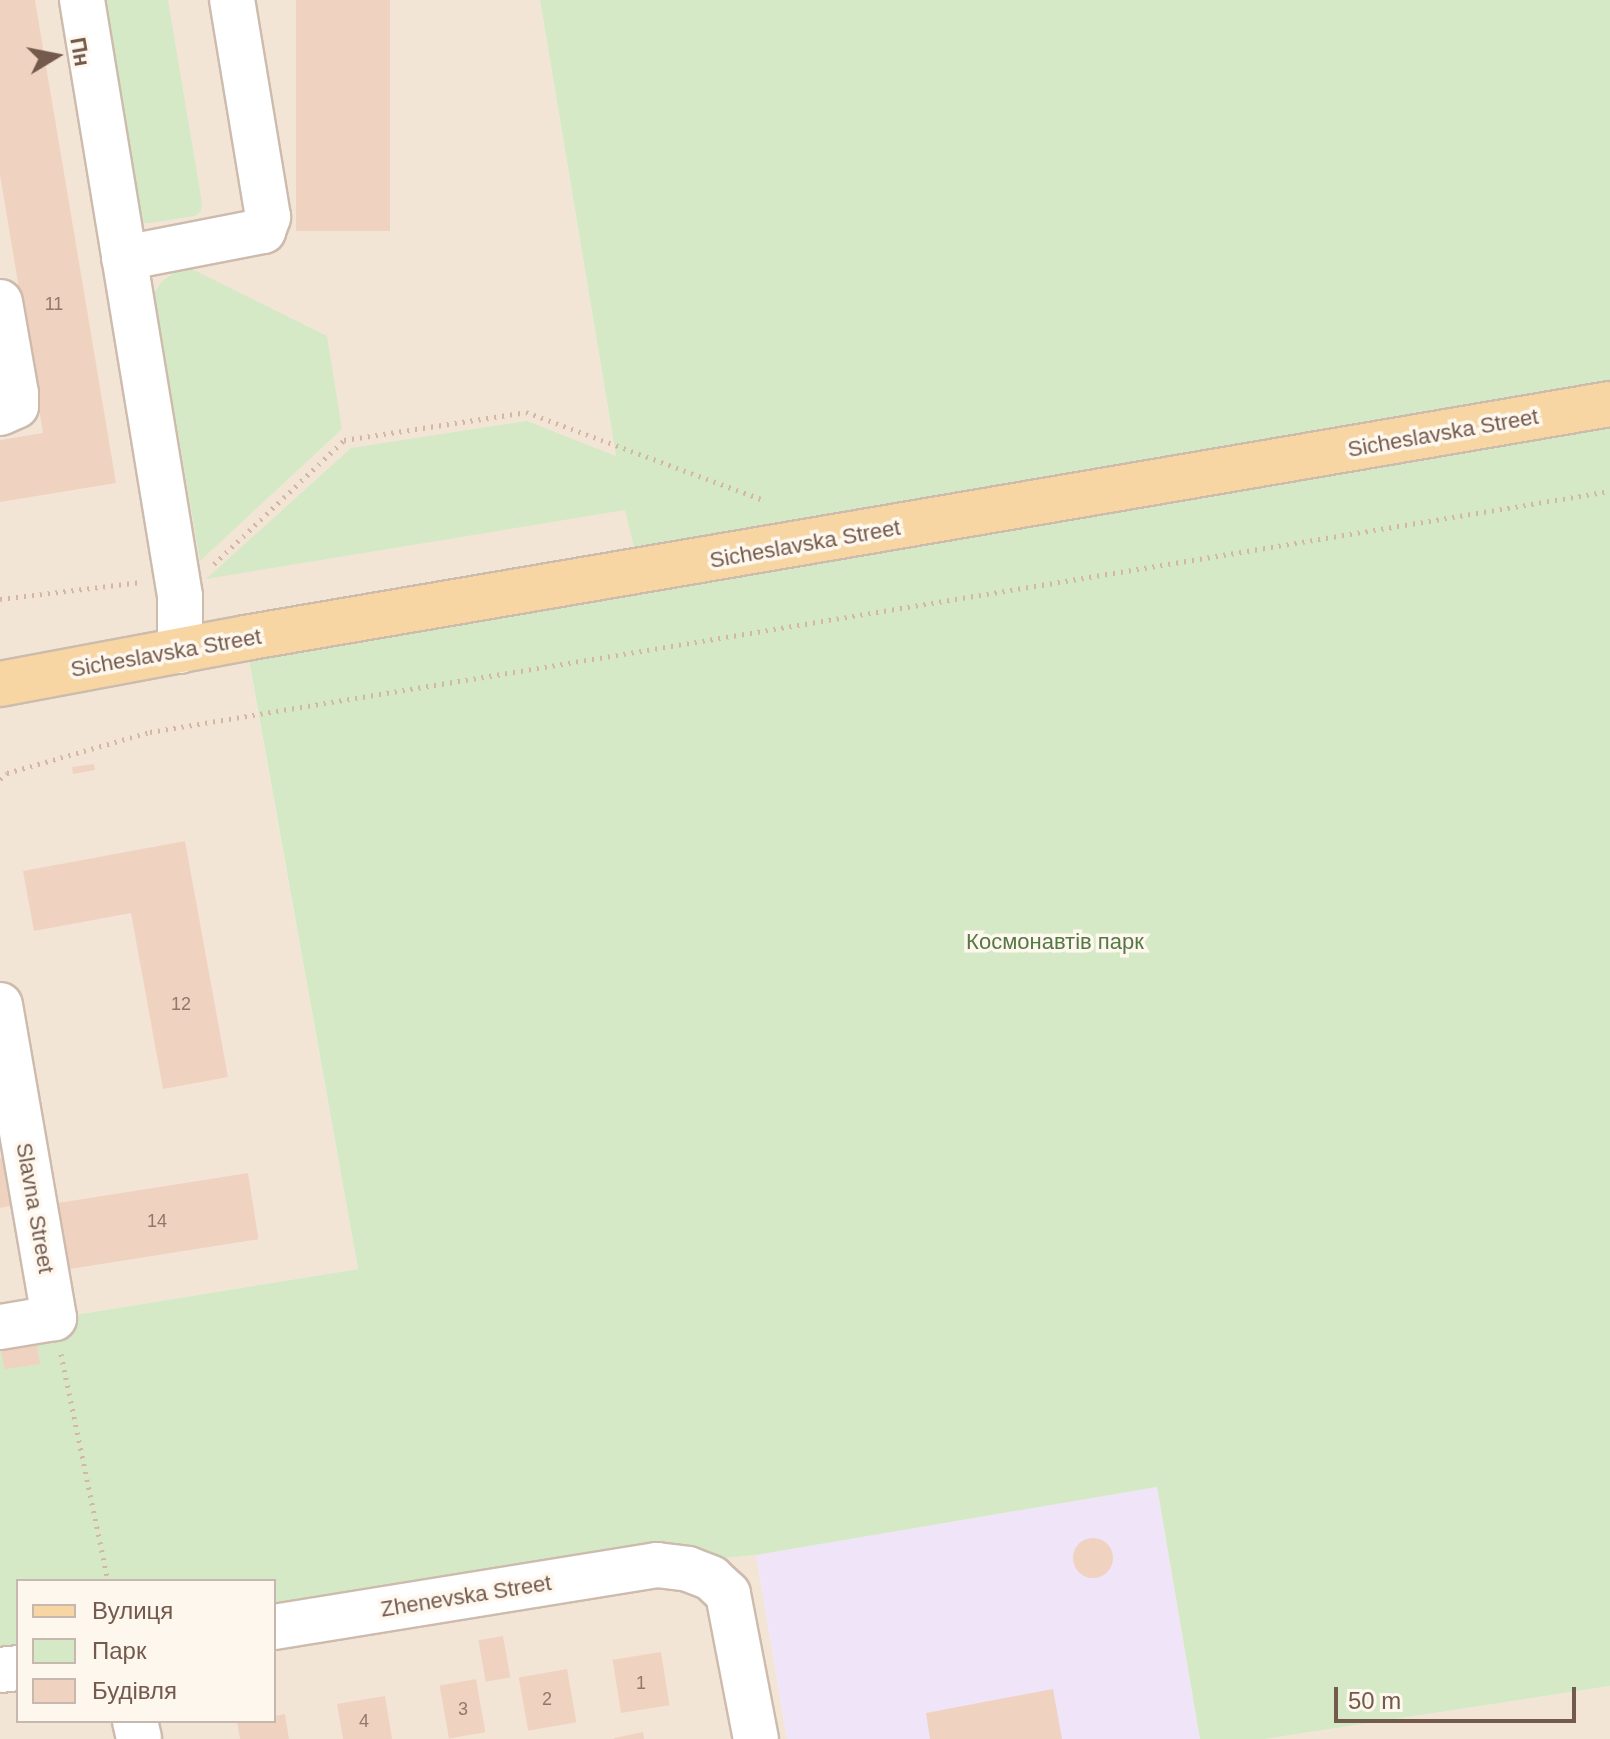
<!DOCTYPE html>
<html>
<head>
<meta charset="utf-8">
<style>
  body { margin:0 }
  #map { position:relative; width:1610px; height:1739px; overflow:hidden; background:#fbf3e7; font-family:Helvetica,sans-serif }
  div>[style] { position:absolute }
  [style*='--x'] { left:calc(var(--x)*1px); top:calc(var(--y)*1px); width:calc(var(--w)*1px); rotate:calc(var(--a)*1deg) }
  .residential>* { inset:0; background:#f3e5d6 }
  .education>* { inset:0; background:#f0e4f8 }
  .green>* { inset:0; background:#d5e9c6 }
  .building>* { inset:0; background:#f0d2c0; transform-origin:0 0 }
  .round { border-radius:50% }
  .path>* { height:5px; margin-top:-2.5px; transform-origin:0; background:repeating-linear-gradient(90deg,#d5b6a3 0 2px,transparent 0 8px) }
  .roads { filter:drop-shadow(2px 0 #cdbbae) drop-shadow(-2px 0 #cdbbae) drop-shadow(0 2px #cdbbae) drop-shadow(0 -2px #cdbbae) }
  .minor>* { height:44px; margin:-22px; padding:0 22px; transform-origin:22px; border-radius:22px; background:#fff }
  .major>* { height:44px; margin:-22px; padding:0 22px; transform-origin:22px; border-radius:22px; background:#f7d6a3 }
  span { translate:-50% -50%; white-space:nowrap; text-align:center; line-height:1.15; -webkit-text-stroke:7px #fef7ee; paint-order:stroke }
  .number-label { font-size:18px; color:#93786a }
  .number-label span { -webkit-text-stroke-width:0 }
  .street-label { font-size:22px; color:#745a4d }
  .park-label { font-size:22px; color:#557945 }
  .legend { position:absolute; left:16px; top:1579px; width:260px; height:144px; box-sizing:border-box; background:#fef7ee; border:2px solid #c7b8ae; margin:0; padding:10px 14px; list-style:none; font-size:24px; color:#745a4d }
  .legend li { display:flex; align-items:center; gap:16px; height:40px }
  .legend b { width:40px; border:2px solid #c7b8ae }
  .north { position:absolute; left:16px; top:16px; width:80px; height:80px; -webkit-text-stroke:6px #fef7ee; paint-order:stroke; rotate:80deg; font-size:22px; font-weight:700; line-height:32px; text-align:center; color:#745a4d }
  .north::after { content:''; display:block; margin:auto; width:28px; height:36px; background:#745a4d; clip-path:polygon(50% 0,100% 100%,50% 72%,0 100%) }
  .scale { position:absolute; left:1334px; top:1687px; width:242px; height:36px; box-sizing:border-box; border:4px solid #745a4d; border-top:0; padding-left:10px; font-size:24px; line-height:28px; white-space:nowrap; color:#745a4d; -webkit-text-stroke:6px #fef7ee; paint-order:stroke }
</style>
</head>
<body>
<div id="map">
  <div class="residential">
    <i style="clip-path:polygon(0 0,540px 0,623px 498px,640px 572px,245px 639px,358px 1269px,0 1327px)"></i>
    <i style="clip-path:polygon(756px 1555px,787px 1739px,0 1739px,0 1670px,18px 1668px,18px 1721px,274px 1721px,274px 1627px,657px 1565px)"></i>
    <i style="clip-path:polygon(1610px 1686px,1610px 1739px,1265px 1739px)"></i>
  </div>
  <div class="education">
    <i style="clip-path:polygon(1157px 1487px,1200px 1739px,787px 1739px,756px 1555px)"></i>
  </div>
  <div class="green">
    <i style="clip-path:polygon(103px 0,168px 0,202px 203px,201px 211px,195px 216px,150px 223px,142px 223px,138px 215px)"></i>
    <i style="clip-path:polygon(540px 0,1610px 0,1610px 1686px,1265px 1739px,1200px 1739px,1157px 1487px,756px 1555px,657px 1565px,274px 1627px,274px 1581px,18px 1581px,18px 1668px,0 1670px,0 1327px,358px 1269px,245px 638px,640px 572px,625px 510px,206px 579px,351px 448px,527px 421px,616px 456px)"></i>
    <i style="clip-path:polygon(181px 268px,192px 269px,327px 336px,342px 429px,200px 561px,154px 294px,162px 281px)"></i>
  </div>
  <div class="building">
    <i style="clip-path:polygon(0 0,35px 0,116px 483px,0 502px,0 440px,43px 433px,0 175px)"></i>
    <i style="left:296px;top:0;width:94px;height:231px"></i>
    <i style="clip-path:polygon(94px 764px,95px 770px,73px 774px,72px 767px)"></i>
    <i style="clip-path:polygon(185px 841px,228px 1077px,163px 1089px,131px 913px,34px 931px,23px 871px)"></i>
    <i style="clip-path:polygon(7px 1157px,15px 1205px,0 1208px,0 1158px)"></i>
    <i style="left:248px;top:1173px;width:67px;height:194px;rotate:81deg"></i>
    <i style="left:36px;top:1339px;width:25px;height:36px;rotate:81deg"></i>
    <i class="round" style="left:1073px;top:1538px;width:40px;height:40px"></i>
    <i style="left:503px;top:1636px;width:42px;height:25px;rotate:80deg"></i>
    <i style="left:661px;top:1652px;width:54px;height:49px;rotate:81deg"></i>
    <i style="left:567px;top:1669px;width:54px;height:49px;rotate:80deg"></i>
    <i style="left:476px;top:1679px;width:54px;height:37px;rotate:80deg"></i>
    <i style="clip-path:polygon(1053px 1689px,1062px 1739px,930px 1739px,926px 1713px)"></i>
    <i style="clip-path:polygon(385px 1696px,392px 1739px,343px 1739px,337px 1704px)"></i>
    <i style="clip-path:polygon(285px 1714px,289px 1739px,240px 1739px,237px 1722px,274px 1721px,274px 1716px)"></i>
    <i style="clip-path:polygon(643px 1732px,644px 1739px,614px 1739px,614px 1738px)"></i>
  </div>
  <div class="path">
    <i style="--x:214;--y:564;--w:180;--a:-43.6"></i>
    <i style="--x:344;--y:440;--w:184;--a:-8.7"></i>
    <i style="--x:526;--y:412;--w:251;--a:20.3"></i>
    <i style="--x:0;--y:599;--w:142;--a:-6.9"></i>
    <i style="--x:0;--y:779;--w:9;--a:-41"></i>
    <i style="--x:7;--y:773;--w:149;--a:-16"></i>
    <i style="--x:150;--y:732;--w:1480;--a:-9.37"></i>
    <i style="--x:61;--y:1354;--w:232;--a:78.3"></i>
  </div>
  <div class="roads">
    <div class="minor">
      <i style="--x:82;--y:0;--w:604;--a:80.66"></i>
      <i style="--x:180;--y:596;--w:55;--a:90"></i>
      <i style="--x:124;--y:258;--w:142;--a:-11"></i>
      <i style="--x:263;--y:231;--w:15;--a:-70"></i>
      <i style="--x:268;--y:217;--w:220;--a:-99.4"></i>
      <i style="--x:0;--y:302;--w:93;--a:80.1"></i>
      <i style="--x:16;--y:394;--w:12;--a:90"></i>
      <i style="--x:16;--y:406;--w:17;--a:156"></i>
      <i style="--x:0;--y:1005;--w:318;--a:80.2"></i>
      <i style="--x:54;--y:1318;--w:55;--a:170.5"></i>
      <i style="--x:274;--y:1627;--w:388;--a:-9.2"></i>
      <i style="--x:657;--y:1565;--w:31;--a:7"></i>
      <i style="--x:688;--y:1569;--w:25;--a:21"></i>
      <i style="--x:711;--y:1578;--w:23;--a:43"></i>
      <i style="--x:728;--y:1594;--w:148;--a:79.1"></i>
      <i style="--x:0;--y:1670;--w:18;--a:-6"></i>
      <i style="--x:135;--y:1721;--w:18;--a:77"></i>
    </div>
    <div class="major">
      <i style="--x:0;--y:684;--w:249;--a:-10.6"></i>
      <i style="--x:245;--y:638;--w:1385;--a:-9.73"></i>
    </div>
  </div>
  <div class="number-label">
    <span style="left:54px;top:304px">11</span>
    <span style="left:181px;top:1004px">12</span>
    <span style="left:157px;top:1221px">14</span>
    <span style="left:641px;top:1683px">1</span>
    <span style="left:547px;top:1699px">2</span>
    <span style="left:463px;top:1709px">3</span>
    <span style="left:364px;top:1721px">4</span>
  </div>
  <div class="street-label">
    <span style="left:1443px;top:433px;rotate:-10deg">Sicheslavska Street</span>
    <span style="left:805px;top:544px;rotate:-10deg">Sicheslavska Street</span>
    <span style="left:166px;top:653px;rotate:-10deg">Sicheslavska Street</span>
    <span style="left:35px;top:1208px;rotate:80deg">Slavna Street</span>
    <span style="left:466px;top:1596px;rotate:-9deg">Zhenevska Street</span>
  </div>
  <div class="park-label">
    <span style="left:1055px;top:942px">Космонавтів парк</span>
  </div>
  <ul class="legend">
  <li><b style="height:10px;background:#f7d6a3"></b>Вулиця</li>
  <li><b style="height:22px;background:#d5e9c6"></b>Парк</li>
  <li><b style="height:22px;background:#f0d2c0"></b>Будівля</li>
  </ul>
  <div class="north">Пн</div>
  <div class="scale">50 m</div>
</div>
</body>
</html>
